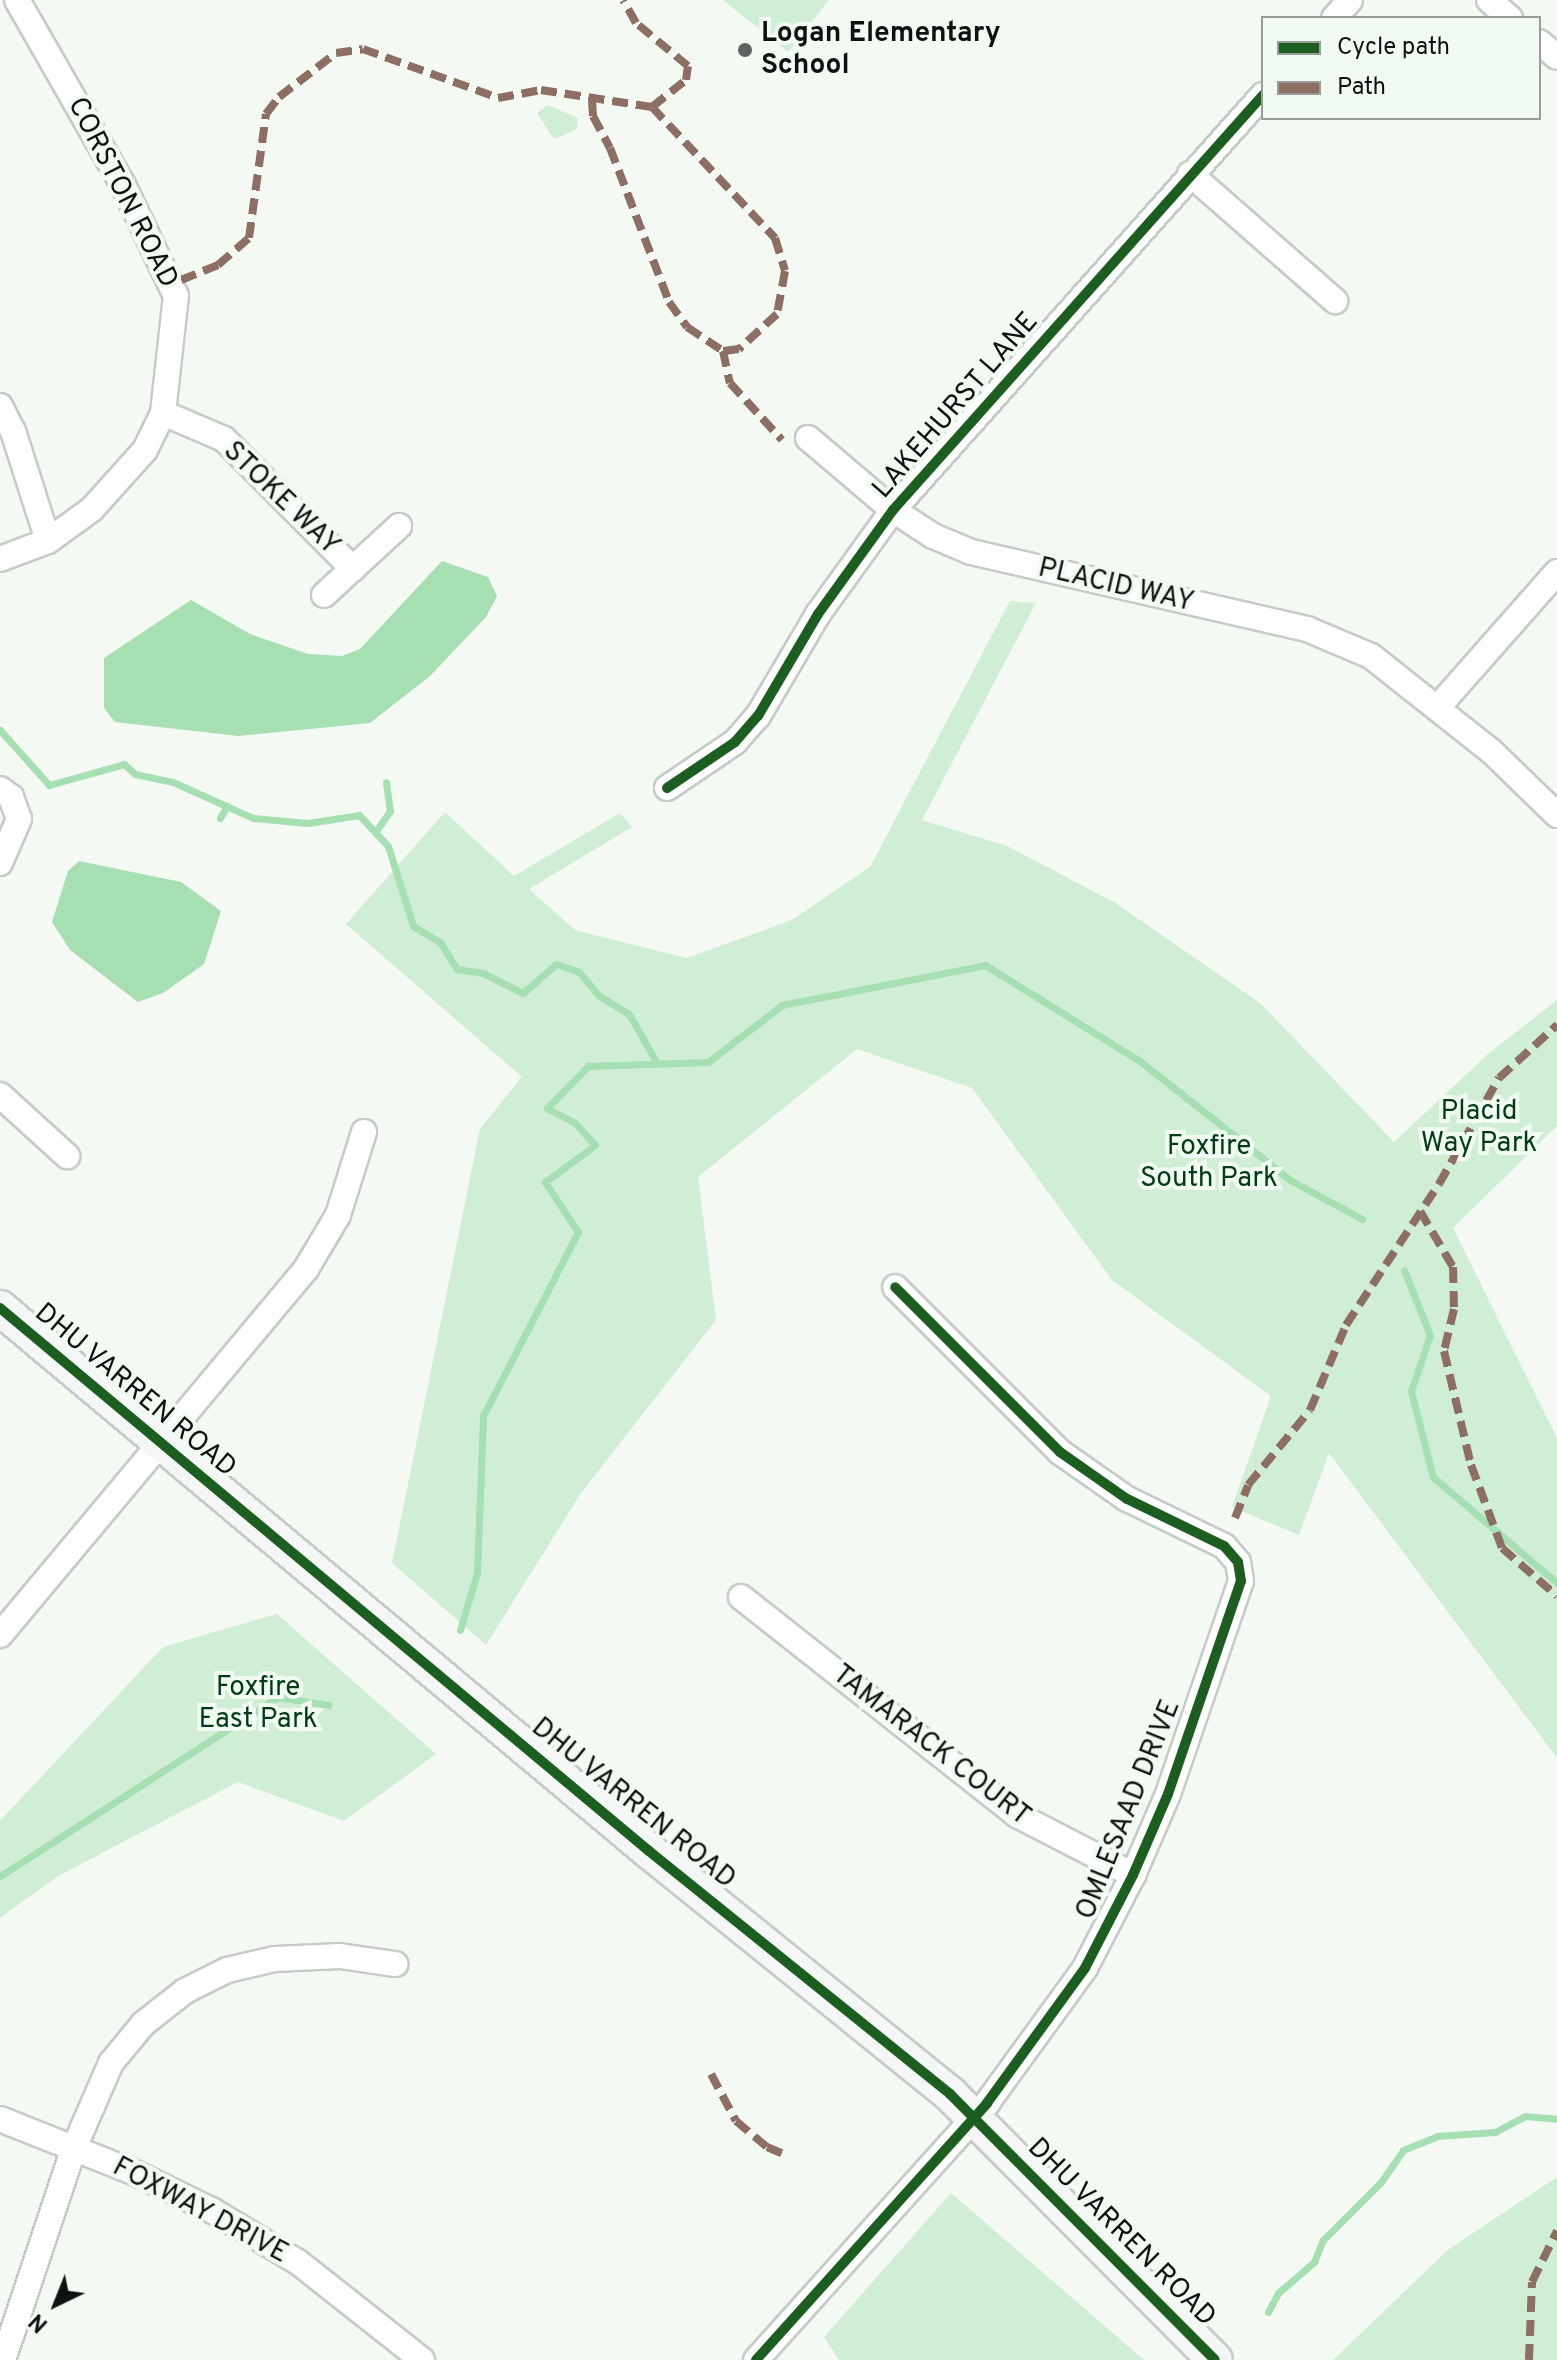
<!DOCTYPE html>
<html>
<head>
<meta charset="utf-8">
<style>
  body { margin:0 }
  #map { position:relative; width:1557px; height:2360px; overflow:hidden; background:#f4f9f4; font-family:Overpass,sans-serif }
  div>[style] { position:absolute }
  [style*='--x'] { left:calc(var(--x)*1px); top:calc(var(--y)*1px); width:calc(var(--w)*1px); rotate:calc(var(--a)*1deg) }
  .green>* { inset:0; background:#d0edd5 }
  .water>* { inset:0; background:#a6dfb1 }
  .stream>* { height:7px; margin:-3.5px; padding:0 3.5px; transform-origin:3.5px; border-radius:3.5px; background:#a6dfb1 }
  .roads { filter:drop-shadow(2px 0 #c7cbc7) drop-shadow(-2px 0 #c7cbc7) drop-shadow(0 2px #c7cbc7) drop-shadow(0 -2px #c7cbc7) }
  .street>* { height:24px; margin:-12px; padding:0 12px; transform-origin:12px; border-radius:12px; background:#fdfefd }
  .secondary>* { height:34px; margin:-17px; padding:0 17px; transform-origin:17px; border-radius:17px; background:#f4f7f5 }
  .quiet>* { height:8px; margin-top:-4px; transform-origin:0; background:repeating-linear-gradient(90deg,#8d6e63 0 16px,transparent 0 24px) }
  .cycleway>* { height:10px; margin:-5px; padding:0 5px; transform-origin:5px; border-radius:5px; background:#1b5e20 }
  .dots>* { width:22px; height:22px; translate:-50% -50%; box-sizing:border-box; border:4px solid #f2fbf3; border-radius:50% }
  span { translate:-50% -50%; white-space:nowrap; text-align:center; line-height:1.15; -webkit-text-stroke:8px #f2fbf3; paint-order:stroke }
  .poi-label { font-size:28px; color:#0f1210; font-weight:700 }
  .left { translate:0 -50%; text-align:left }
  .street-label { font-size:28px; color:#0f1210 }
  .park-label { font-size:28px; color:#003d16 }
  .legend { position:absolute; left:1261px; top:16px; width:280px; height:104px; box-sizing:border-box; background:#f2fbf3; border:2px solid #979e98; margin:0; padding:10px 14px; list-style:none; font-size:24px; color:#0f1210 }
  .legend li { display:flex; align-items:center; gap:16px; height:40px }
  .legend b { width:40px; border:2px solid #979e98 }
  .north { position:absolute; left:16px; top:2264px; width:80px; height:80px; -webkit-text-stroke:6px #f2fbf3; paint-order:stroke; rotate:223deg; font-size:22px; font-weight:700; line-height:32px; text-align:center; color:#0f1210 }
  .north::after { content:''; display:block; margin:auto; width:28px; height:36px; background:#0f1210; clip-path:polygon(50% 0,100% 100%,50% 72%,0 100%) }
</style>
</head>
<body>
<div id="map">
  <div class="green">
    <i style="clip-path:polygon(723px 0,829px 0,788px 52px)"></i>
    <i style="clip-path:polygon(548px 105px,578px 118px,577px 129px,554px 139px,537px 113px)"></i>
    <i style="clip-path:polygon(1010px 601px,1036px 603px,922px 820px,1007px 846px,1114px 902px,1260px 1003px,1394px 1142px,1488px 1054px,1557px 1000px,1557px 1126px,1453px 1228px,1557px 1438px,1557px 1758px,1329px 1453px,1299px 1535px,1232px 1507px,1271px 1396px,1112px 1280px,972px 1088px,857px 1049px,698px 1177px,716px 1320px,581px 1493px,486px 1645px,392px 1563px,480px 1129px,522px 1077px,346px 924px,445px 812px,514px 876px,620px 813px,632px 827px,529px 889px,575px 930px,687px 958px,792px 920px,870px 867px)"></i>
    <i style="clip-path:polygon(277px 1614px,436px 1754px,344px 1821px,238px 1782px,58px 1876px,0 1918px,0 1821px,163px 1647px)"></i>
    <i style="clip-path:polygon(1557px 2177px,1557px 2360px,1333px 2360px,1449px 2249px)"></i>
    <i style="clip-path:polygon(951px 2193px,1144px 2360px,839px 2360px,824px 2337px)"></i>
  </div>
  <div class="water">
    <i style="clip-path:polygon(442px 561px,488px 577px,497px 596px,486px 617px,430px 676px,370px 723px,238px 736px,115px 722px,104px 708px,104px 658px,191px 600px,250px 634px,308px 654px,342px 656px,360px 649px)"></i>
    <i style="clip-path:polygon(79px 861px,181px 882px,221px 911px,204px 964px,163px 993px,138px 1002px,70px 950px,52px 922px,68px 871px)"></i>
  </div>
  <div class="stream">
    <i style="--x:0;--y:730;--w:74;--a:48.3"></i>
    <i style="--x:49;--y:785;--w:78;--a:-15.6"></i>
    <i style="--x:124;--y:764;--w:15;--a:42"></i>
    <i style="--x:135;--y:774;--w:39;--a:12"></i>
    <i style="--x:173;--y:782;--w:88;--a:24.2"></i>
    <i style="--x:253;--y:818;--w:55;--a:5.2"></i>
    <i style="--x:308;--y:823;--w:52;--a:-8.9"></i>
    <i style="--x:359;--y:815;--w:42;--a:46.9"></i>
    <i style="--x:388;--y:846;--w:84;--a:72.6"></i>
    <i style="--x:413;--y:926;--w:31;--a:31"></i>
    <i style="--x:440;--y:942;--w:32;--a:58"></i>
    <i style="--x:457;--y:969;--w:26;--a:9"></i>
    <i style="--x:483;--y:973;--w:45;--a:26.6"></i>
    <i style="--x:523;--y:993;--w:44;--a:-41.3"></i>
    <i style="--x:556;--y:964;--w:24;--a:19"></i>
    <i style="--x:579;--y:972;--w:30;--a:50"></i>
    <i style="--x:598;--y:995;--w:36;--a:32"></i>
    <i style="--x:629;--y:1014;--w:56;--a:60.3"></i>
    <i style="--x:220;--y:818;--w:14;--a:-60"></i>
    <i style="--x:376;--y:831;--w:24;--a:-55"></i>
    <i style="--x:390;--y:811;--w:29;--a:-98"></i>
    <i style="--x:1404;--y:1270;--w:70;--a:68.2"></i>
    <i style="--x:1430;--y:1335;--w:59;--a:108.7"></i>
    <i style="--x:1411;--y:1391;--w:89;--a:75.7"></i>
    <i style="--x:1433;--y:1477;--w:163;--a:40.5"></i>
    <i style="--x:460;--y:1630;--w:59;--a:-73.4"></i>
    <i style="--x:477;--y:1573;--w:157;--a:-87.8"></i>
    <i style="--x:483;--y:1416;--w:207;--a:-62.7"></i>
    <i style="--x:578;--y:1232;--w:60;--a:-123.4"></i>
    <i style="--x:545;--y:1182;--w:62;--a:-36.5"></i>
    <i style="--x:595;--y:1145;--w:30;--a:-132"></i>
    <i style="--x:575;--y:1123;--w:32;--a:-152"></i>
    <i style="--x:547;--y:1108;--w:59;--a:-45.7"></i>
    <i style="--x:588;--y:1066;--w:120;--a:-1.9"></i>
    <i style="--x:708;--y:1062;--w:93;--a:-37.6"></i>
    <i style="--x:782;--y:1005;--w:207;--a:-11.1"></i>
    <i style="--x:985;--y:965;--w:182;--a:31.8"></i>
    <i style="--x:1140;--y:1061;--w:191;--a:38.4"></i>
    <i style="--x:1290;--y:1180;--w:82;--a:28.4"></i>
    <i style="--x:0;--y:1876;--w:331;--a:-32.8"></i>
    <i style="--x:278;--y:1697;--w:51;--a:9.1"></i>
    <i style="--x:1268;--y:2312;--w:21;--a:-62"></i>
    <i style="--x:1278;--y:2293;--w:48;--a:-40.7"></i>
    <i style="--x:1314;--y:2262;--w:24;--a:-68"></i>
    <i style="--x:1323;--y:2240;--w:82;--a:-45"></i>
    <i style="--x:1381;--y:2182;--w:39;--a:-55"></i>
    <i style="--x:1403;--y:2150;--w:37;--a:-22"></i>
    <i style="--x:1437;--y:2136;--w:58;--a:-3.9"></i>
    <i style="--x:1495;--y:2132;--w:34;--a:-28"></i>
    <i style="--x:1525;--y:2116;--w:32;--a:5"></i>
  </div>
  <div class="roads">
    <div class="street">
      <i style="--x:1489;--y:0;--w:28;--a:41"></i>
      <i style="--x:1334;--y:18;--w:24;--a:-48"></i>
      <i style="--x:1539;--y:42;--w:23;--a:40"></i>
      <i style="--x:1190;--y:174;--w:193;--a:41.2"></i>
      <i style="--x:0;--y:406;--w:28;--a:63"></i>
      <i style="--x:13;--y:431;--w:115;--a:72.3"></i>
      <i style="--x:163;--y:413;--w:66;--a:23.1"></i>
      <i style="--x:224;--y:439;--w:183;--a:45.2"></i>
      <i style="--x:808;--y:438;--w:111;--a:40.3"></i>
      <i style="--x:893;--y:510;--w:48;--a:33"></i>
      <i style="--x:933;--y:536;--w:41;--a:22.8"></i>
      <i style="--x:971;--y:552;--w:345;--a:12.9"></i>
      <i style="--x:1307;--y:629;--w:69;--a:22.9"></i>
      <i style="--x:1371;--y:656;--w:153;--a:38.4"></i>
      <i style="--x:1491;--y:751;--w:92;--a:44.1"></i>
      <i style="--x:0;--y:559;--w:51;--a:-20.6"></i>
      <i style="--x:48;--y:541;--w:54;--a:-36"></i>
      <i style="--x:92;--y:509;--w:79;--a:-48.1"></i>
      <i style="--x:145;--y:450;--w:41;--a:-64.1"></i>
      <i style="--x:163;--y:413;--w:118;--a:-83.7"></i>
      <i style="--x:176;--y:296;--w:123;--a:-115.5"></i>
      <i style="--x:123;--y:185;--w:213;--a:-119.8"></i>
      <i style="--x:324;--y:595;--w:102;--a:-42.6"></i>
      <i style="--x:1438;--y:707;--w:180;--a:-48.6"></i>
      <i style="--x:667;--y:788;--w:82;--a:-34.1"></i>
      <i style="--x:735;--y:742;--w:35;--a:-49"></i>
      <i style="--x:758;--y:716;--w:118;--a:-59.5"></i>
      <i style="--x:818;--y:614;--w:128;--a:-54.2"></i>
      <i style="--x:893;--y:510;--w:556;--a:-48.28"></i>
      <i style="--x:0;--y:789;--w:14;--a:36"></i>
      <i style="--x:11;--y:797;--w:23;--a:70"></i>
      <i style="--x:19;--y:819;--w:48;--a:113.4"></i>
      <i style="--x:0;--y:1095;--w:91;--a:42.3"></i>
      <i style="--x:741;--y:1597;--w:352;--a:38.3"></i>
      <i style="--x:1017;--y:1815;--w:131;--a:27.3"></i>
      <i style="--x:0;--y:1635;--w:477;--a:-50.1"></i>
      <i style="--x:306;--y:1269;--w:63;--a:-59.3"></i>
      <i style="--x:338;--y:1215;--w:87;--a:-72.6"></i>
      <i style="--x:0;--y:2119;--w:141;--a:21.7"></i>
      <i style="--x:131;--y:2171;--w:91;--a:26"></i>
      <i style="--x:213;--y:2211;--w:99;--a:31"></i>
      <i style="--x:298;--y:2262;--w:158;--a:38.3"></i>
      <i style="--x:3;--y:2360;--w:224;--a:-71.5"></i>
      <i style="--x:74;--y:2148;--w:93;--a:-66.5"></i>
      <i style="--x:111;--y:2063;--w:50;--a:-50.6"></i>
      <i style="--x:143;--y:2024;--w:53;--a:-38.2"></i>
      <i style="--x:185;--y:1991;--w:47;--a:-26.6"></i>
      <i style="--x:227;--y:1970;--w:49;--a:-12.9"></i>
      <i style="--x:275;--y:1959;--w:65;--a:-2.6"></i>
      <i style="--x:340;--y:1956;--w:56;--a:8.3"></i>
      <i style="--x:756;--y:2360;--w:346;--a:-48"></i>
      <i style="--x:987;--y:2103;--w:167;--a:-54"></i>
      <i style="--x:1085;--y:1968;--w:105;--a:-62.7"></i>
      <i style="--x:1133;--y:1875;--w:88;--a:-66.6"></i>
      <i style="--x:1168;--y:1794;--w:225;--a:-71.1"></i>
      <i style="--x:1241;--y:1581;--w:19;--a:-99"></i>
      <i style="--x:1238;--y:1562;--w:21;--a:-131"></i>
      <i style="--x:1224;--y:1546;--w:108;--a:-154.1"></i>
      <i style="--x:1127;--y:1499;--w:82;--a:-145"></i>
      <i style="--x:1060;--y:1452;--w:233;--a:-135"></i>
    </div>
    <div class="secondary">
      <i style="--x:0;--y:1308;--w:846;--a:39.92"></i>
      <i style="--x:649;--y:1851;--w:387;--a:38.9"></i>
      <i style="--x:950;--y:2094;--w:375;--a:45.1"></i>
    </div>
  </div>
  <div class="quiet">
    <i style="--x:592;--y:101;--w:15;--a:86"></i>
    <i style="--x:593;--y:116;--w:36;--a:62"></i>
    <i style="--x:610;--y:148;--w:165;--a:69"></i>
    <i style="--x:669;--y:302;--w:31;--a:54"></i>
    <i style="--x:687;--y:327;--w:43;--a:33.7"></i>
    <i style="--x:723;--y:351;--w:33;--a:78"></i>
    <i style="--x:730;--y:383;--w:77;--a:47.6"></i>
    <i style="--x:652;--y:107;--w:180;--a:46.8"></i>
    <i style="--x:775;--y:238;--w:34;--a:73"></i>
    <i style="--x:785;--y:271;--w:44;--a:100.5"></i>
    <i style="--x:777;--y:314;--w:52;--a:137.4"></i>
    <i style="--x:739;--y:349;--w:16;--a:173"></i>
    <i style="--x:181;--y:280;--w:40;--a:-22"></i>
    <i style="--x:218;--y:265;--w:41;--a:-41.1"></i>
    <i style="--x:249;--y:238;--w:125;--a:-82.2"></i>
    <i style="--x:266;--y:114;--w:21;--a:-53"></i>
    <i style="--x:279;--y:97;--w:72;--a:-37.7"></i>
    <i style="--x:336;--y:53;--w:27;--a:-8"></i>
    <i style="--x:363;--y:49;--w:144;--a:19.9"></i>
    <i style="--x:498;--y:98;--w:44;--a:-10.5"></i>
    <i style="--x:541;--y:90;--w:112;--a:8.7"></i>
    <i style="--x:652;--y:107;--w:43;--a:-38.5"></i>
    <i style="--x:686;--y:80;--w:14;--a:-82"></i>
    <i style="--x:688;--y:66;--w:67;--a:-140.4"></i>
    <i style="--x:636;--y:23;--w:26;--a:-119"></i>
    <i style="--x:1420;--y:1211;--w:65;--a:59.5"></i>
    <i style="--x:1453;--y:1267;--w:42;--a:88.6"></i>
    <i style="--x:1454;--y:1309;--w:43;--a:103.4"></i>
    <i style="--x:1444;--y:1351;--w:117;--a:76.7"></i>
    <i style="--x:1471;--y:1465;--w:89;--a:69.5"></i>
    <i style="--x:1502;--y:1548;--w:73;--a:41.1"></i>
    <i style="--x:1235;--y:1518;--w:35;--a:-68"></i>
    <i style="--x:1248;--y:1485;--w:97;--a:-50.4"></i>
    <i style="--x:1310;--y:1410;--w:92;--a:-67"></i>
    <i style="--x:1346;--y:1325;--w:169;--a:-56.6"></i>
    <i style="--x:1439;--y:1184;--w:122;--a:-60.5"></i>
    <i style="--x:1499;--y:1078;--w:79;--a:-42.4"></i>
    <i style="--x:711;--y:2074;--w:53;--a:62"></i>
    <i style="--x:736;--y:2121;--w:40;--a:40"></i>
    <i style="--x:767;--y:2147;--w:21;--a:23"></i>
    <i style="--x:1529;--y:2360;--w:78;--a:-87.8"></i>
    <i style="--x:1532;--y:2282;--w:57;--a:-63.9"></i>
  </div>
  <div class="cycleway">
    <i style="--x:667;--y:788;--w:82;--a:-34.1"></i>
    <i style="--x:735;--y:742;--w:35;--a:-49"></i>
    <i style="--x:758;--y:716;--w:118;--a:-59.5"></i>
    <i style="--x:818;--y:614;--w:128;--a:-54.2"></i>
    <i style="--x:893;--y:510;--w:556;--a:-48.28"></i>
    <i style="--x:0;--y:1308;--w:846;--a:39.92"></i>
    <i style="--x:649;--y:1851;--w:387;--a:38.9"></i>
    <i style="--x:950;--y:2094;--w:375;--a:45.1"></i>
    <i style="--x:756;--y:2360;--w:346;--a:-48"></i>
    <i style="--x:987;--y:2103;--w:167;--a:-54"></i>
    <i style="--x:1085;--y:1968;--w:105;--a:-62.7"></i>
    <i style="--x:1133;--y:1875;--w:88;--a:-66.6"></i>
    <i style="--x:1168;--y:1794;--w:225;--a:-71.1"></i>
    <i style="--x:1241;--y:1581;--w:19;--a:-99"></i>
    <i style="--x:1238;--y:1562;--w:21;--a:-131"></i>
    <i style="--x:1224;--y:1546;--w:108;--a:-154.1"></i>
    <i style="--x:1127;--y:1499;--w:82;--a:-145"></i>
    <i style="--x:1060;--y:1452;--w:233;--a:-135"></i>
  </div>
  <div class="dots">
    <i style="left:745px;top:50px;background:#5f6360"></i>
  </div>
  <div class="poi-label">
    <span class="left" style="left:761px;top:50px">Logan Elementary<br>School</span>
  </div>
  <div class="street-label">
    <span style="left:122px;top:193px;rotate:63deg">CORSTON ROAD</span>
    <span style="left:956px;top:406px;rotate:-49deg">LAKEHURST LANE</span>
    <span style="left:281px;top:499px;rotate:44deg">STOKE WAY</span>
    <span style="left:1116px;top:586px;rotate:13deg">PLACID WAY</span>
    <span style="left:135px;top:1391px;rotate:40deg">DHU VARREN ROAD</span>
    <span style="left:931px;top:1746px;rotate:38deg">TAMARACK COURT</span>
    <span style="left:633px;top:1804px;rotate:39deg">DHU VARREN ROAD</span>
    <span style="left:1129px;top:1810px;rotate:-68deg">OMLESAAD DRIVE</span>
    <span style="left:200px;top:2211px;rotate:28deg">FOXWAY DRIVE</span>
    <span style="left:1121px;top:2233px;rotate:45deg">DHU VARREN ROAD</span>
  </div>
  <div class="park-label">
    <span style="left:1479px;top:1128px">Placid<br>Way Park</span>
    <span style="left:1209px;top:1163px">Foxfire<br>South Park</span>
    <span style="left:258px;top:1704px">Foxfire<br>East Park</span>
  </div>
  <ul class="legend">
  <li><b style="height:10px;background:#1b5e20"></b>Cycle path</li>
  <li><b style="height:10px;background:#8d6e63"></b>Path</li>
  </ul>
  <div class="north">N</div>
</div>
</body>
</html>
